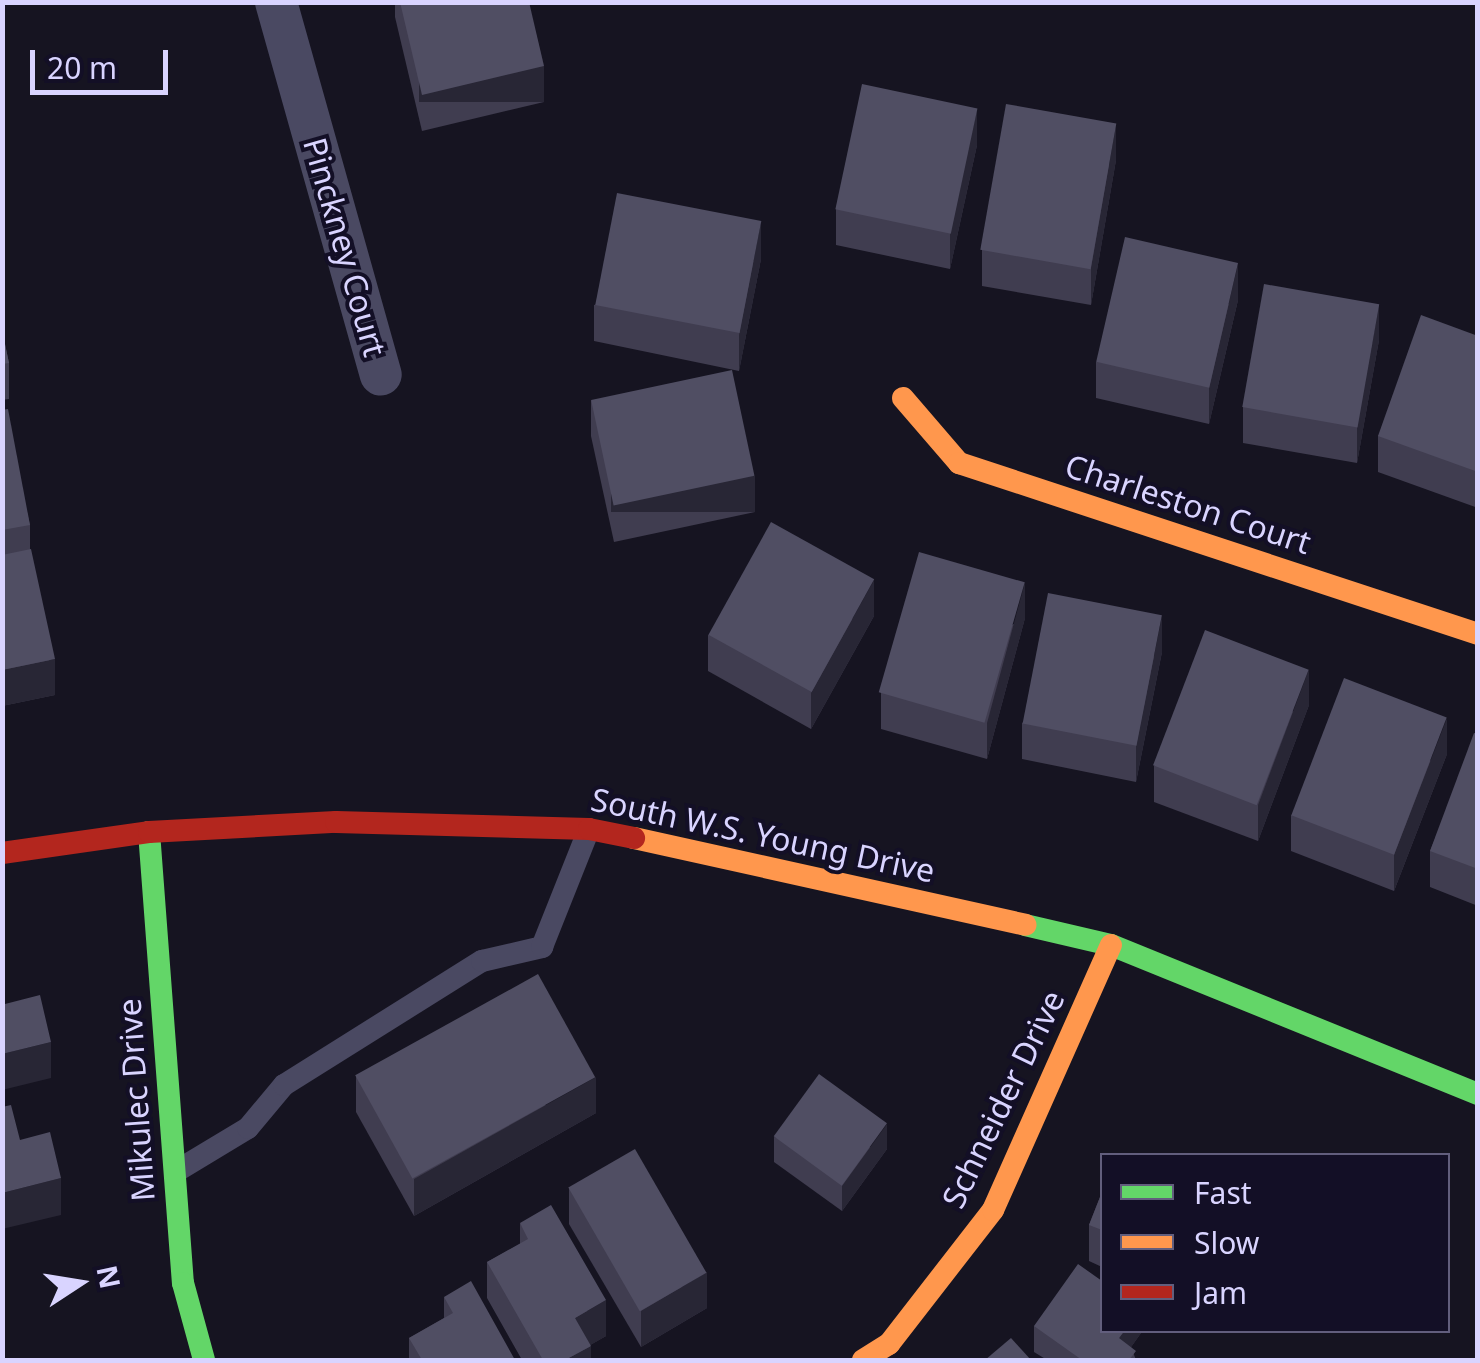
<!DOCTYPE html>
<html>
<head>
<meta charset="utf-8">
<style>
  body { margin:0 }
  #map { position:relative; width:1480px; height:1363px; overflow:hidden; background:#161421; font-family:"Noto Sans",sans-serif }
  div>[style] { position:absolute }
  [style*='--x'] { left:calc(var(--x)*1px); top:calc(var(--y)*1px); width:calc(var(--w)*1px); rotate:calc(var(--a)*1deg) }
  .lane>* { height:22px; margin:-11px; padding:0 11px; transform-origin:11px; border-radius:11px; background:#4a4962 }
  .street>* { height:42px; margin:-21px; padding:0 21px; transform-origin:21px; border-radius:21px; background:#4a4962 }
  .fast>* { height:22px; margin:-11px; padding:0 11px; transform-origin:11px; border-radius:11px; background:#63d668 }
  .slow>* { height:22px; margin:-11px; padding:0 11px; transform-origin:11px; border-radius:11px; background:#ff974d }
  .jam>* { height:22px; margin:-11px; padding:0 11px; transform-origin:11px; border-radius:11px; background:#b3261e }
  .wall>* { inset:0; background:#403d50 }
  .shaded-wall>* { inset:0; background:#282635; transform-origin:0 0 }
  .building>* { inset:0; background:#504e63; transform-origin:0 0 }
  span { translate:-50% -50%; white-space:nowrap; text-align:center; line-height:1.15; -webkit-text-stroke:8px #130f26; paint-order:stroke }
  .street-label { font-size:32px; color:#d9d4ff }
  .frame { position:absolute; inset:0; border:5px solid #d9d4ff; pointer-events:none }
  .legend { position:absolute; left:1100px; top:1153px; width:350px; height:180px; box-sizing:border-box; background:#130f26; border:2px solid #625e7d; margin:0; padding:12px 18px; list-style:none; font-size:30px; color:#d9d4ff }
  .legend li { display:flex; align-items:center; gap:20px; height:50px }
  .legend b { width:50px; border:2px solid #625e7d }
  .north { position:absolute; left:30px; top:1233px; width:100px; height:100px; -webkit-text-stroke:8px #130f26; paint-order:stroke; rotate:78deg; font-size:28px; font-weight:700; line-height:40px; text-align:center; color:#d9d4ff }
  .north::after { content:''; display:block; margin:auto; width:35px; height:45px; background:#d9d4ff; clip-path:polygon(50% 0,100% 100%,50% 72%,0 100%) }
  .scale { position:absolute; left:30px; top:50px; width:138px; height:45px; box-sizing:border-box; border:5px solid #d9d4ff; border-top:0; padding-left:12px; font-size:30px; line-height:35px; white-space:nowrap; color:#d9d4ff; -webkit-text-stroke:8px #130f26; paint-order:stroke }
</style>
</head>
<body>
<div id="map">
  <div class="lane">
    <i style="--x:175;--y:1172;--w:85;--a:-31.1"></i>
    <i style="--x:248;--y:1128;--w:56;--a:-50.1"></i>
    <i style="--x:284;--y:1085;--w:234;--a:-32.1"></i>
    <i style="--x:482;--y:961;--w:62;--a:-13.1"></i>
    <i style="--x:542;--y:947;--w:127;--a:-68.3"></i>
  </div>
  <div class="street">
    <i style="--x:276;--y:2;--w:387;--a:74.3"></i>
  </div>
  <div class="fast">
    <i style="--x:149;--y:832;--w:452;--a:85.7"></i>
    <i style="--x:183;--y:1283;--w:80;--a:74.7"></i>
    <i style="--x:1025;--y:925;--w:88;--a:13.1"></i>
    <i style="--x:1111;--y:945;--w:396;--a:22.1"></i>
  </div>
  <div class="slow">
    <i style="--x:903;--y:398;--w:86;--a:49.3"></i>
    <i style="--x:959;--y:463;--w:546;--a:18.24"></i>
    <i style="--x:634;--y:838;--w:401;--a:12.5"></i>
    <i style="--x:863;--y:1360;--w:31;--a:-32"></i>
    <i style="--x:889;--y:1344;--w:170;--a:-52.2"></i>
    <i style="--x:993;--y:1210;--w:290;--a:-66"></i>
  </div>
  <div class="jam">
    <i style="--x:2;--y:853;--w:148;--a:-8.1"></i>
    <i style="--x:149;--y:832;--w:187;--a:-3.1"></i>
    <i style="--x:336;--y:822;--w:253;--a:1.6"></i>
    <i style="--x:589;--y:829;--w:46;--a:11.3"></i>
  </div>
  <div class="wall">
    <i style="clip-path:polygon(395px 2px,529px 2px,544px 102px,422px 131px,395px 17px)"></i>
    <i style="clip-path:polygon(977px 145px,950px 269px,836px 245px,836px 209px)"></i>
    <i style="clip-path:polygon(1116px 160px,1091px 305px,982px 286px,982px 250px)"></i>
    <i style="clip-path:polygon(761px 259px,739px 371px,594px 341px,594px 305px)"></i>
    <i style="clip-path:polygon(1238px 300px,1209px 424px,1096px 398px,1096px 362px)"></i>
    <i style="clip-path:polygon(2px 330px,9px 363px,9px 399px,2px 400px)"></i>
    <i style="clip-path:polygon(1478px 336px,1478px 508px,1378px 472px,1378px 436px)"></i>
    <i style="clip-path:polygon(1379px 340px,1357px 463px,1243px 443px,1243px 407px)"></i>
    <i style="clip-path:polygon(591px 400px,755px 512px,614px 542px,591px 436px)"></i>
    <i style="clip-path:polygon(2px 410px,30px 525px,30px 549px,55px 695px,2px 706px)"></i>
    <i style="clip-path:polygon(874px 616px,811px 729px,708px 671px,708px 635px)"></i>
    <i style="clip-path:polygon(1025px 618px,987px 759px,881px 729px,881px 693px)"></i>
    <i style="clip-path:polygon(1162px 652px,1136px 782px,1022px 759px,1022px 723px)"></i>
    <i style="clip-path:polygon(1309px 705px,1258px 841px,1154px 802px,1154px 766px)"></i>
    <i style="clip-path:polygon(1478px 734px,1478px 906px,1430px 887px,1430px 851px)"></i>
    <i style="clip-path:polygon(1447px 754px,1394px 891px,1291px 851px,1291px 815px)"></i>
    <i style="clip-path:polygon(356px 1076px,596px 1113px,414px 1216px,356px 1112px)"></i>
    <i style="clip-path:polygon(774px 1137px,887px 1149px,842px 1211px,774px 1162px)"></i>
    <i style="clip-path:polygon(569px 1188px,707px 1308px,641px 1347px,569px 1224px)"></i>
    <i style="clip-path:polygon(1102px 1192px,1102px 1267px,1089px 1261px,1089px 1225px)"></i>
    <i style="clip-path:polygon(520px 1223px,606px 1336px,590px 1345px,591px 1360px,522px 1360px,487px 1298px,487px 1262px,520px 1244px)"></i>
    <i style="clip-path:polygon(444px 1297px,515px 1360px,409px 1360px,409px 1338px,444px 1318px)"></i>
    <i style="clip-path:polygon(1034px 1326px,1141px 1330px,1141px 1333px,1131px 1347px,1136px 1360px,1047px 1360px,1034px 1352px)"></i>
  </div>
  <div class="shaded-wall">
    <i style="left:544px;top:66px;width:36px;height:125px;rotate:90deg"></i>
    <i style="clip-path:polygon(977px 109px,977px 145px,950px 269px,950px 233px)"></i>
    <i style="clip-path:polygon(1116px 124px,1116px 160px,1091px 305px,1091px 268px)"></i>
    <i style="clip-path:polygon(761px 222px,761px 259px,739px 371px,739px 335px)"></i>
    <i style="clip-path:polygon(1238px 264px,1238px 300px,1209px 424px,1209px 388px)"></i>
    <i style="clip-path:polygon(1379px 304px,1379px 340px,1357px 463px,1357px 427px)"></i>
    <i style="left:755px;top:476px;width:36px;height:144px;rotate:90deg"></i>
    <i style="clip-path:polygon(874px 580px,874px 616px,811px 729px,811px 693px)"></i>
    <i style="clip-path:polygon(1025px 582px,1025px 618px,987px 759px,987px 723px)"></i>
    <i style="clip-path:polygon(1162px 616px,1162px 652px,1136px 782px,1136px 746px)"></i>
    <i style="clip-path:polygon(55px 659px,55px 695px,2px 706px,2px 670px)"></i>
    <i style="clip-path:polygon(1309px 669px,1309px 705px,1258px 841px,1258px 805px)"></i>
    <i style="clip-path:polygon(1447px 718px,1447px 754px,1394px 891px,1394px 855px)"></i>
    <i style="clip-path:polygon(51px 1042px,51px 1078px,2px 1090px,2px 1054px)"></i>
    <i style="clip-path:polygon(596px 1077px,596px 1113px,414px 1216px,414px 1179px)"></i>
    <i style="clip-path:polygon(887px 1124px,887px 1149px,842px 1211px,842px 1186px)"></i>
    <i style="clip-path:polygon(61px 1178px,61px 1215px,2px 1229px,2px 1193px)"></i>
    <i style="clip-path:polygon(707px 1272px,707px 1308px,641px 1347px,641px 1311px)"></i>
    <i style="clip-path:polygon(606px 1300px,606px 1336px,575px 1354px,575px 1318px)"></i>
    <i style="clip-path:polygon(1125px 1330px,1141px 1330px,1141px 1333px,1122px 1360px,1119px 1338px)"></i>
    <i style="clip-path:polygon(591px 1346px,591px 1360px,565px 1360px)"></i>
  </div>
  <div class="building">
    <i style="clip-path:polygon(400px 2px,529px 2px,544px 66px,422px 95px)"></i>
    <i style="left:862px;top:84px;width:118px;height:128px;rotate:12deg"></i>
    <i style="left:1006px;top:104px;width:112px;height:148px;rotate:10deg"></i>
    <i style="left:617px;top:193px;width:147px;height:114px;rotate:11deg"></i>
    <i style="left:1125px;top:237px;width:116px;height:128px;rotate:13deg"></i>
    <i style="left:1264px;top:284px;width:117px;height:125px;rotate:10deg"></i>
    <i style="clip-path:polygon(1421px 315px,1478px 336px,1478px 472px,1378px 436px)"></i>
    <i style="clip-path:polygon(2px 330px,9px 363px,2px 364px)"></i>
    <i style="left:732px;top:370px;width:108px;height:144px;rotate:78deg"></i>
    <i style="clip-path:polygon(8px 409px,30px 525px,2px 530px,2px 410px)"></i>
    <i style="left:771px;top:522px;width:118px;height:129px;rotate:29deg"></i>
    <i style="clip-path:polygon(31px 549px,55px 659px,2px 670px,2px 555px)"></i>
    <i style="left:919px;top:552px;width:110px;height:146px;rotate:16deg"></i>
    <i style="left:1048px;top:593px;width:116px;height:133px;rotate:11deg"></i>
    <i style="left:1205px;top:630px;width:111px;height:145px;rotate:21deg"></i>
    <i style="left:1344px;top:678px;width:110px;height:147px;rotate:21deg"></i>
    <i style="clip-path:polygon(1474px 733px,1478px 734px,1478px 869px,1430px 851px)"></i>
    <i style="left:538px;top:974px;width:118px;height:209px;rotate:61deg"></i>
    <i style="clip-path:polygon(40px 995px,51px 1042px,2px 1054px,2px 996px,5px 1004px)"></i>
    <i style="left:819px;top:1074px;width:84px;height:77px;rotate:36deg"></i>
    <i style="clip-path:polygon(11px 1105px,20px 1140px,50px 1132px,61px 1178px,2px 1193px,2px 1107px)"></i>
    <i style="left:635px;top:1149px;width:143px;height:77px;rotate:60deg"></i>
    <i style="clip-path:polygon(1102px 1192px,1102px 1230px,1089px 1225px)"></i>
    <i style="clip-path:polygon(551px 1205px,606px 1300px,575px 1318px,591px 1346px,565px 1360px,543px 1360px,487px 1262px,528px 1239px,520px 1223px)"></i>
    <i style="clip-path:polygon(1078px 1264px,1102px 1281px,1102px 1330px,1125px 1330px,1119px 1338px,1136px 1351px,1129px 1360px,1082px 1360px,1034px 1326px)"></i>
    <i style="clip-path:polygon(471px 1281px,515px 1360px,422px 1360px,409px 1338px,453px 1313px,444px 1297px)"></i>
    <i style="clip-path:polygon(1011px 1338px,1031px 1360px,985px 1360px)"></i>
  </div>
  <div class="street-label">
    <span style="left:345px;top:247px;rotate:74deg">Pinckney Court</span>
    <span style="left:1188px;top:504px;rotate:18deg">Charleston Court</span>
    <span style="left:763px;top:835px;rotate:12deg">South W.S. Young Drive</span>
    <span style="left:1003px;top:1099px;rotate:-64deg">Schneider Drive</span>
    <span style="left:136px;top:1100px;rotate:-94deg">Mikulec Drive</span>
  </div>
  <div class="frame"></div>
  <ul class="legend">
  <li><b style="height:12px;background:#63d668"></b>Fast</li>
  <li><b style="height:12px;background:#ff974d"></b>Slow</li>
  <li><b style="height:12px;background:#b3261e"></b>Jam</li>
  </ul>
  <div class="north">N</div>
  <div class="scale">20 m</div>
</div>
</body>
</html>
